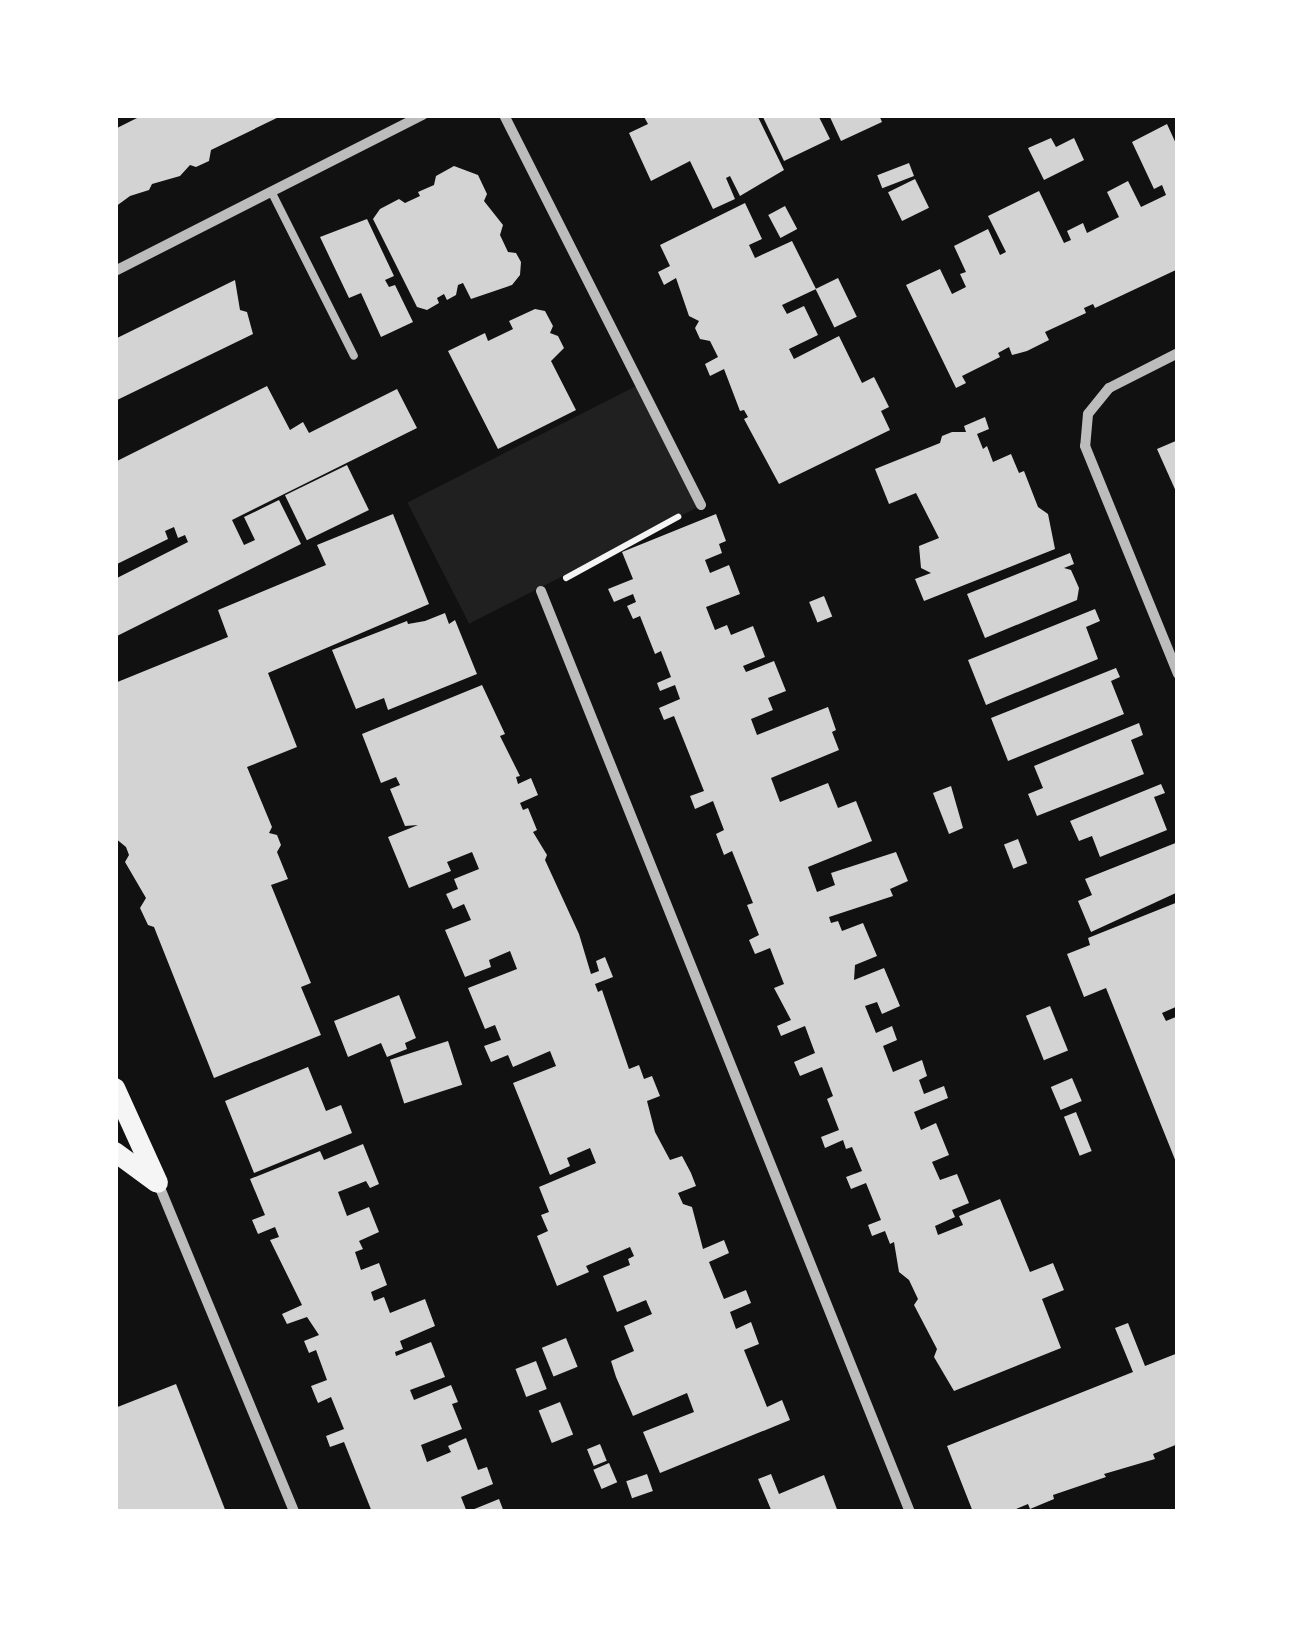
<!DOCTYPE html>
<html>
<head>
<meta charset="utf-8">
<style>
  body { margin:0 }
  #map { position:relative; width:1293px; height:1627px; overflow:hidden; background:#111; font-family:Overpass,sans-serif }
  div>[style] { position:absolute }
  [style*='--x'] { left:calc(var(--x)*1px); top:calc(var(--y)*1px); width:calc(var(--w)*1px); rotate:calc(var(--a)*1deg) }
  .green>* { inset:0; background:#202020; transform-origin:0 0 }
  .building>* { inset:0; background:#d3d3d3; transform-origin:0 0 }
  .path>* { height:6px; margin:-3px; padding:0 3px; transform-origin:3px; border-radius:3px; background:#f5f5f5 }
  .service>* { height:8px; margin:-4px; padding:0 4px; transform-origin:4px; border-radius:4px; background:#bcbcbc }
  .minor>* { height:10px; margin:-5px; padding:0 5px; transform-origin:5px; border-radius:5px; background:#bcbcbc }
  .secondary>* { height:20px; margin:-10px; padding:0 10px; transform-origin:10px; border-radius:10px; background:#f5f5f5 }
  span { translate:-50% -50%; white-space:nowrap; text-align:center; line-height:1.15; -webkit-text-stroke:10px #fff; paint-order:stroke }
  .frame { position:absolute; inset:0; border:118px solid #fff; pointer-events:none }
</style>
</head>
<body>
<div id="map">
  <div class="green">
    <i style="left:640px;top:384px;width:136px;height:261px;rotate:63deg"></i>
  </div>
  <div class="building">
    <i style="clip-path:polygon(143px 115px,283px 115px,211px 150px,209px 161px,196px 167px,190px 165px,180px 176px,152px 184px,149px 190px,130px 196px,115px 207px,115px 129px)"></i>
    <i style="clip-path:polygon(643px 115px,757px 115px,784px 170px,740px 196px,730px 176px,726px 178px,735px 199px,713px 209px,690px 161px,651px 181px,629px 133px,648px 124px)"></i>
    <i style="clip-path:polygon(762px 115px,818px 115px,830px 139px,784px 161px)"></i>
    <i style="clip-path:polygon(829px 115px,879px 115px,882px 122px,841px 141px)"></i>
    <i style="clip-path:polygon(1167px 124px,1178px 148px,1178px 269px,1095px 308px,1093px 304px,1084px 308px,1086px 313px,1045px 332px,1049px 340px,1027px 351px,1012px 355px,1009px 347px,998px 353px,1000px 357px,962px 376px,966px 383px,956px 388px,906px 285px,940px 269px,952px 294px,966px 287px,960px 274px,966px 272px,954px 246px,988px 229px,1000px 255px,1006px 252px,988px 216px,1039px 191px,1064px 243px,1071px 240px,1067px 231px,1083px 223px,1087px 233px,1119px 217px,1107px 192px,1128px 181px,1141px 207px,1166px 195px,1162px 185px,1154px 189px,1132px 142px)"></i>
    <i style="clip-path:polygon(1051px 138px,1056px 147px,1074px 138px,1084px 160px,1044px 180px,1028px 148px)"></i>
    <i style="left:909px;top:163px;width:14px;height:34px;rotate:69deg"></i>
    <i style="clip-path:polygon(454px 166px,478px 175px,487px 194px,484px 201px,503px 225px,500px 235px,508px 252px,516px 253px,521px 262px,520px 275px,512px 285px,471px 299px,463px 283px,458px 285px,456px 295px,447px 300px,444px 294px,437px 298px,439px 303px,427px 310px,417px 307px,373px 219px,380px 209px,399px 199px,405px 203px,420px 196px,418px 192px,434px 185px,436px 176px)"></i>
    <i style="left:915px;top:179px;width:32px;height:30px;rotate:64deg"></i>
    <i style="clip-path:polygon(745px 203px,762px 239px,749px 245px,755px 258px,792px 241px,816px 289px,782px 305px,787px 314px,804px 306px,818px 335px,789px 349px,794px 359px,839px 336px,862px 383px,874px 377px,889px 407px,881px 411px,890px 430px,779px 484px,744px 419px,748px 417px,744px 410px,740px 411px,724px 369px,710px 376px,705px 364px,718px 357px,710px 341px,700px 339px,695px 328px,699px 321px,689px 316px,676px 278px,664px 285px,658px 272px,670px 266px,660px 245px)"></i>
    <i style="left:785px;top:206px;width:26px;height:19px;rotate:62deg"></i>
    <i style="clip-path:polygon(367px 219px,394px 276px,385px 280px,389px 287px,395px 285px,413px 322px,381px 337px,361px 293px,349px 298px,320px 237px)"></i>
    <i style="left:838px;top:278px;width:43px;height:25px;rotate:64deg"></i>
    <i style="clip-path:polygon(235px 280px,240px 310px,247px 312px,253px 334px,115px 401px,115px 339px)"></i>
    <i style="clip-path:polygon(535px 309px,545px 311px,553px 326px,550px 333px,558px 336px,564px 348px,551px 361px,576px 410px,498px 449px,448px 351px,485px 333px,488px 341px,513px 329px,509px 321px)"></i>
    <i style="clip-path:polygon(267px 386px,290px 430px,303px 422px,309px 433px,397px 389px,417px 428px,232px 520px,244px 545px,255px 540px,244px 517px,279px 500px,301px 544px,115px 637px,115px 579px,188px 542px,185px 535px,178px 538px,174px 527px,165px 531px,168px 539px,115px 565px,115px 462px)"></i>
    <i style="clip-path:polygon(985px 417px,989px 429px,977px 434px,983px 449px,987px 446px,993px 462px,1011px 454px,1019px 473px,1024px 471px,1038px 507px,1048px 514px,1055px 549px,924px 601px,915px 579px,931px 573px,921px 568px,919px 546px,939px 538px,916px 493px,889px 504px,875px 469px,940px 443px,942px 436px,952px 432px,966px 432px,964px 426px)"></i>
    <i style="clip-path:polygon(1178px 440px,1178px 496px,1157px 449px)"></i>
    <i style="left:347px;top:465px;width:50px;height:69px;rotate:64deg"></i>
    <i style="clip-path:polygon(393px 514px,429px 604px,268px 673px,297px 747px,247px 767px,272px 827px,269px 833px,277px 835px,281px 845px,277px 852px,288px 879px,271px 885px,311px 983px,301px 987px,321px 1035px,214px 1078px,154px 927px,148px 925px,140px 908px,146px 898px,125px 862px,129px 855px,126px 847px,115px 838px,115px 683px,228px 637px,218px 610px,326px 565px,317px 545px)"></i>
    <i style="clip-path:polygon(716px 514px,726px 541px,719px 544px,722px 553px,705px 560px,710px 573px,729px 565px,740px 594px,706px 607px,715px 630px,727px 625px,731px 635px,753px 626px,765px 657px,743px 666px,746px 672px,774px 661px,786px 691px,768px 698px,773px 710px,751px 719px,757px 735px,828px 707px,836px 730px,832px 732px,839px 750px,771px 778px,780px 802px,828px 783px,838px 808px,856px 801px,872px 841px,808px 867px,817px 892px,835px 885px,831px 873px,896px 852px,908px 881px,890px 889px,893px 896px,829px 917px,831px 923px,838px 921px,842px 931px,863px 923px,877px 956px,855px 965px,854px 980px,884px 968px,900px 1006px,882px 1014px,877px 1002px,865px 1006px,876px 1033px,892px 1026px,897px 1040px,883px 1046px,893px 1072px,922px 1060px,927px 1076px,919px 1080px,924px 1094px,944px 1086px,948px 1098px,914px 1112px,921px 1130px,936px 1123px,949px 1155px,932px 1162px,940px 1180px,957px 1174px,969px 1203px,952px 1210px,955px 1217px,935px 1226px,938px 1235px,963px 1225px,959px 1216px,1000px 1199px,1030px 1272px,1053px 1263px,1064px 1290px,1042px 1299px,1061px 1348px,954px 1391px,934px 1357px,937px 1349px,914px 1305px,918px 1299px,909px 1280px,899px 1272px,894px 1242px,890px 1244px,885px 1231px,872px 1236px,868px 1225px,881px 1220px,866px 1183px,851px 1189px,846px 1177px,862px 1171px,852px 1147px,846px 1149px,843px 1140px,825px 1148px,821px 1137px,839px 1130px,827px 1099px,833px 1096px,822px 1067px,800px 1076px,794px 1062px,815px 1053px,805px 1026px,781px 1036px,777px 1026px,791px 1020px,774px 988px,784px 984px,770px 948px,755px 954px,749px 940px,759px 935px,747px 905px,753px 903px,732px 851px,724px 855px,716px 834px,724px 830px,713px 801px,695px 809px,690px 796px,704px 791px,674px 716px,664px 720px,659px 708px,680px 699px,675px 685px,660px 691px,657px 683px,671px 677px,661px 651px,655px 654px,640px 616px,633px 619px,627px 606px,636px 602px,633px 594px,614px 602px,608px 589px,633px 579px,622px 552px)"></i>
    <i style="clip-path:polygon(1070px 553px,1074px 564px,1064px 568px,1071px 570px,1079px 588px,1077px 600px,985px 638px,967px 594px)"></i>
    <i style="left:824px;top:596px;width:22px;height:16px;rotate:68deg"></i>
    <i style="clip-path:polygon(1095px 609px,1100px 621px,1086px 627px,1098px 659px,986px 705px,968px 660px)"></i>
    <i style="clip-path:polygon(445px 613px,449px 624px,455px 620px,477px 674px,388px 710px,384px 698px,356px 709px,332px 650px,407px 621px,408px 624px,425px 621px)"></i>
    <i style="clip-path:polygon(1116px 668px,1120px 677px,1111px 681px,1124px 714px,1008px 761px,991px 718px)"></i>
    <i style="clip-path:polygon(482px 685px,505px 734px,500px 736px,520px 776px,516px 777px,518px 784px,531px 778px,538px 795px,520px 803px,523px 810px,528px 808px,537px 830px,533px 832px,547px 855px,545px 860px,579px 934px,591px 974px,599px 971px,596px 961px,605px 957px,613px 977px,595px 984px,598px 992px,602px 990px,629px 1069px,639px 1065px,644px 1079px,652px 1076px,660px 1096px,647px 1101px,655px 1132px,670px 1160px,682px 1156px,691px 1173px,696px 1186px,678px 1193px,683px 1204px,692px 1207px,703px 1249px,724px 1240px,729px 1253px,709px 1262px,724px 1299px,746px 1290px,751px 1303px,730px 1312px,736px 1329px,751px 1322px,759px 1344px,744px 1350px,767px 1407px,782px 1400px,790px 1420px,660px 1473px,643px 1432px,694px 1412px,687px 1393px,633px 1416px,616px 1377px,611px 1361px,634px 1351px,624px 1326px,652px 1314px,646px 1300px,617px 1312px,603px 1276px,630px 1265px,628px 1259px,634px 1256px,630px 1247px,586px 1266px,589px 1272px,557px 1286px,537px 1236px,548px 1231px,541px 1215px,549px 1212px,539px 1187px,596px 1163px,590px 1148px,567px 1158px,570px 1166px,550px 1175px,513px 1083px,556px 1066px,550px 1051px,513px 1067px,508px 1055px,491px 1062px,484px 1046px,501px 1040px,495px 1025px,485px 1029px,468px 988px,517px 969px,510px 951px,489px 960px,491px 967px,465px 977px,445px 930px,471px 920px,464px 904px,453px 909px,446px 894px,458px 889px,454px 879px,479px 869px,472px 852px,447px 862px,451px 871px,409px 888px,388px 837px,418px 825px,405px 826px,390px 789px,400px 785px,396px 777px,381px 783px,362px 734px)"></i>
    <i style="clip-path:polygon(1139px 723px,1143px 735px,1131px 740px,1144px 774px,1037px 816px,1028px 794px,1043px 788px,1034px 766px)"></i>
    <i style="clip-path:polygon(1161px 784px,1165px 793px,1154px 797px,1167px 830px,1100px 857px,1092px 836px,1079px 841px,1070px 821px)"></i>
    <i style="clip-path:polygon(951px 786px,963px 828px,949px 834px,933px 793px)"></i>
    <i style="left:1018px;top:839px;width:26px;height:15px;rotate:69deg"></i>
    <i style="clip-path:polygon(1178px 842px,1178px 892px,1091px 932px,1078px 901px,1092px 895px,1085px 879px)"></i>
    <i style="clip-path:polygon(1178px 902px,1178px 1006px,1162px 1013px,1166px 1021px,1178px 1016px,1178px 1167px,1106px 988px,1084px 997px,1067px 954px,1090px 945px,1088px 938px)"></i>
    <i style="clip-path:polygon(399px 995px,416px 1038px,405px 1043px,407px 1049px,387px 1057px,381px 1043px,348px 1057px,334px 1021px)"></i>
    <i style="left:1050px;top:1006px;width:48px;height:26px;rotate:68deg"></i>
    <i style="left:448px;top:1041px;width:46px;height:61px;rotate:72deg"></i>
    <i style="clip-path:polygon(308px 1067px,326px 1111px,341px 1105px,352px 1133px,254px 1173px,225px 1101px)"></i>
    <i style="left:1072px;top:1078px;width:25px;height:23px;rotate:67deg"></i>
    <i style="left:1076px;top:1112px;width:42px;height:13px;rotate:68deg"></i>
    <i style="clip-path:polygon(363px 1144px,379px 1184px,370px 1188px,366px 1181px,338px 1192px,347px 1216px,369px 1207px,379px 1232px,359px 1241px,363px 1249px,355px 1252px,361px 1270px,379px 1263px,387px 1285px,371px 1292px,374px 1301px,384px 1297px,390px 1313px,425px 1299px,435px 1326px,400px 1341px,403px 1349px,395px 1352px,396px 1356px,431px 1342px,445px 1377px,410px 1390px,414px 1400px,451px 1385px,458px 1402px,452px 1404px,462px 1429px,421px 1445px,427px 1462px,451px 1452px,448px 1446px,466px 1438px,478px 1470px,487px 1467px,493px 1484px,461px 1497px,467px 1512px,499px 1499px,504px 1512px,372px 1512px,344px 1442px,330px 1447px,326px 1436px,344px 1429px,331px 1397px,318px 1403px,311px 1386px,327px 1380px,316px 1350px,309px 1353px,304px 1341px,319px 1335px,307px 1317px,287px 1324px,282px 1314px,302px 1305px,270px 1240px,279px 1237px,275px 1227px,258px 1234px,252px 1220px,265px 1215px,250px 1179px,320px 1151px,324px 1160px)"></i>
    <i style="clip-path:polygon(1128px 1323px,1145px 1366px,1178px 1353px,1178px 1444px,1153px 1454px,1155px 1459px,1104px 1474px,1106px 1477px,1053px 1495px,1054px 1499px,1030px 1509px,1028px 1504px,1009px 1512px,973px 1512px,947px 1446px,1133px 1372px,1115px 1328px)"></i>
    <i style="left:566px;top:1338px;width:31px;height:26px;rotate:68deg"></i>
    <i style="left:536px;top:1361px;width:30px;height:22px;rotate:69deg"></i>
    <i style="clip-path:polygon(176px 1384px,226px 1512px,116px 1512px,115px 1408px)"></i>
    <i style="left:560px;top:1402px;width:35px;height:23px;rotate:68deg"></i>
    <i style="left:600px;top:1444px;width:18px;height:14px;rotate:68deg"></i>
    <i style="left:609px;top:1463px;width:21px;height:17px;rotate:67deg"></i>
    <i style="left:647px;top:1474px;width:18px;height:22px;rotate:71deg"></i>
    <i style="clip-path:polygon(771px 1474px,779px 1494px,824px 1475px,838px 1512px,772px 1512px,758px 1479px)"></i>
  </div>
  <div class="path">
    <i style="--x:566;--y:578;--w:128;--a:-28.6"></i>
  </div>
  <div class="service">
    <i style="--x:272;--y:193;--w:182;--a:63.3"></i>
  </div>
  <div class="minor">
    <i style="--x:504;--y:115;--w:437;--a:63.2"></i>
    <i style="--x:115;--y:271;--w:345;--a:-26.9"></i>
    <i style="--x:1178;--y:353;--w:77;--a:153.1"></i>
    <i style="--x:1109;--y:388;--w:33;--a:129"></i>
    <i style="--x:1088;--y:414;--w:32;--a:95"></i>
    <i style="--x:1085;--y:446;--w:246;--a:67.8"></i>
    <i style="--x:541;--y:591;--w:992;--a:68.17"></i>
    <i style="--x:158;--y:1183;--w:356;--a:67.5"></i>
  </div>
  <div class="secondary">
    <i style="--x:115;--y:1088;--w:104;--a:65.6"></i>
    <i style="--x:115;--y:1152;--w:51;--a:36.2"></i>
  </div>
  <div class="frame"></div>
</div>
</body>
</html>
